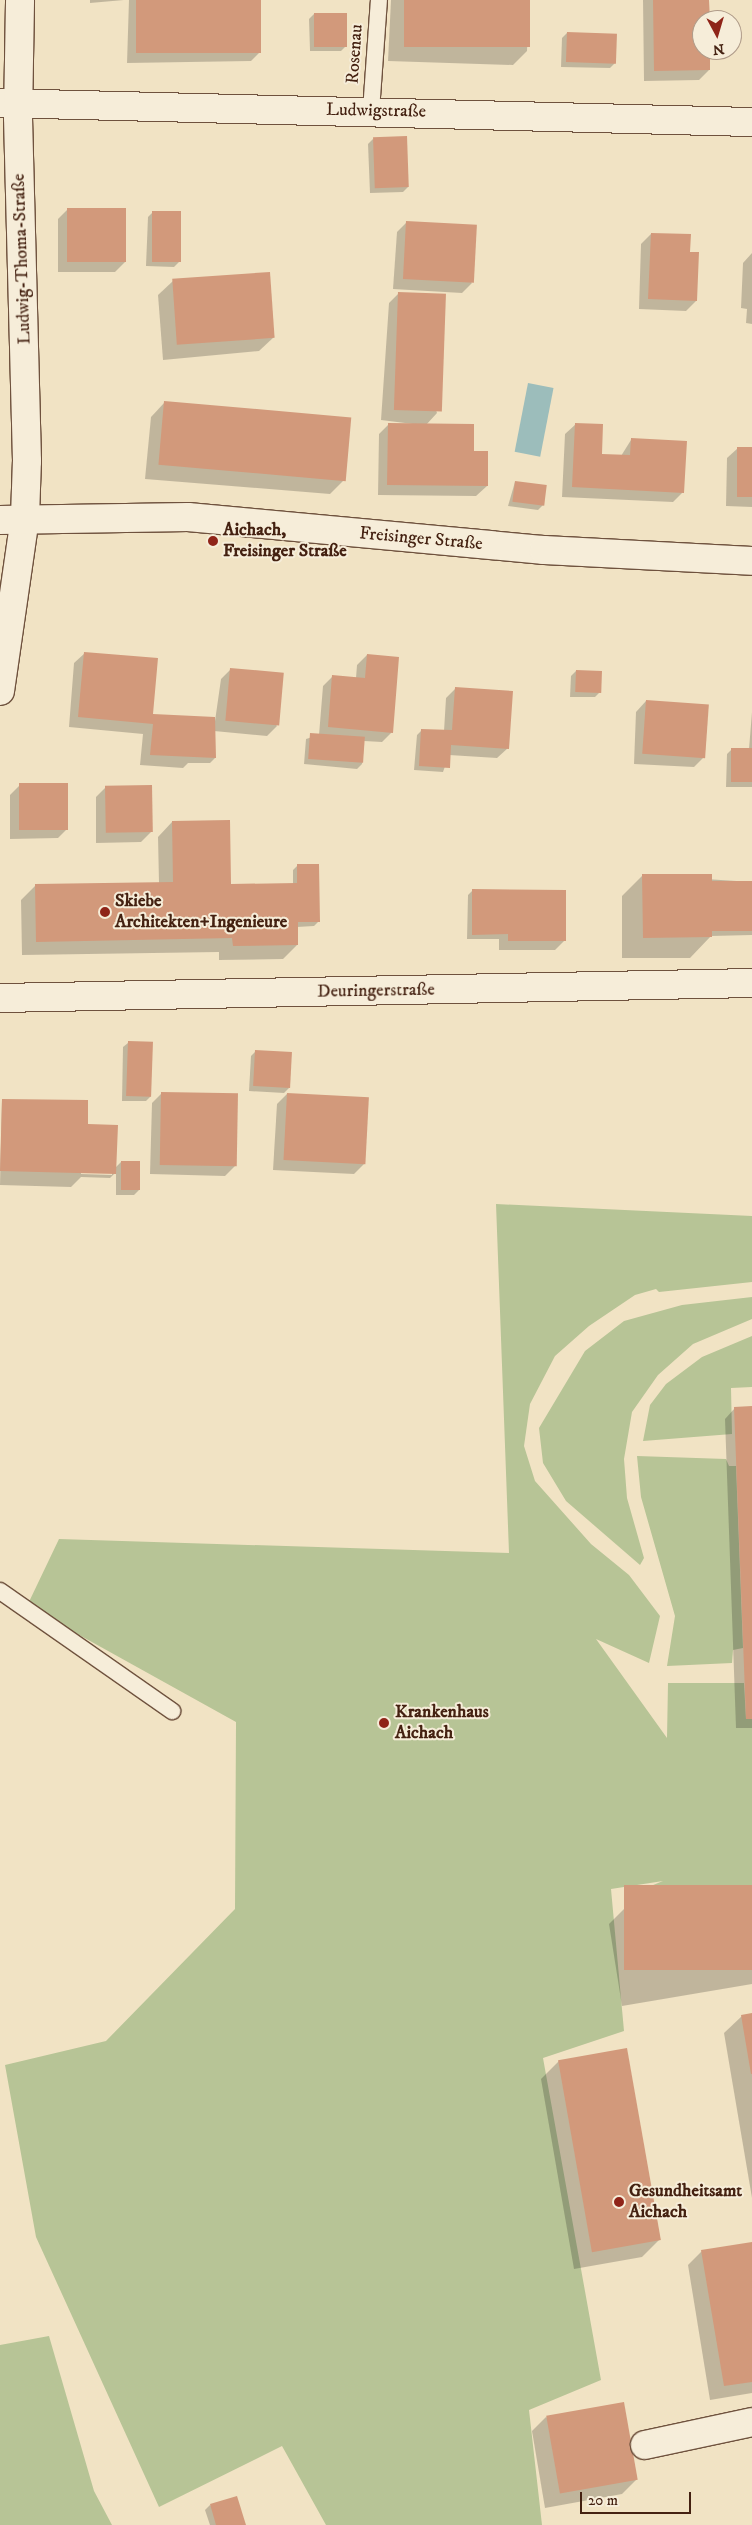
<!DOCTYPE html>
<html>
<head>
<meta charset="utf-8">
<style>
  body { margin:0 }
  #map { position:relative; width:752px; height:2525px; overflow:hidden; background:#f1e3c4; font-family:"IM FELL DW Pica",serif }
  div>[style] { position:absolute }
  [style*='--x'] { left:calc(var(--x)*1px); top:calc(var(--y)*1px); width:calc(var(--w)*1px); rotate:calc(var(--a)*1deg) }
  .green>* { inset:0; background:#b7c496 }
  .water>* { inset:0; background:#9cbdbb; transform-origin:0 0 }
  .shadow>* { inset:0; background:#0003 }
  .building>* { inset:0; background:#d2997b; transform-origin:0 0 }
  .roads { filter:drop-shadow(1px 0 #6f523e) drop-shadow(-1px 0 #6f523e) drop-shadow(0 1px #6f523e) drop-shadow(0 -1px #6f523e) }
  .service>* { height:16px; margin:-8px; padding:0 8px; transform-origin:8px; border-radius:8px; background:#f6edd9 }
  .minor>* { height:28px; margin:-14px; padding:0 14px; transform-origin:14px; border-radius:14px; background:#f6edd9 }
  .secondary>* { height:28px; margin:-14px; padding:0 14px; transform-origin:14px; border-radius:14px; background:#f6edd9 }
  .dots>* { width:14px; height:14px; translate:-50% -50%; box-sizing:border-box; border:2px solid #f6edd9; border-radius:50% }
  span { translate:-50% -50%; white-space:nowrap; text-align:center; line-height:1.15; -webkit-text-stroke:4px #f6edd9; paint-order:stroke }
  .street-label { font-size:18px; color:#442111 }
  .poi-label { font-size:18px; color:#442111; font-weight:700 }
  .left { translate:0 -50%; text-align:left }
  .north { position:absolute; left:692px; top:10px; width:50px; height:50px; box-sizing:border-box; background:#f6edd9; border:1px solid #af9b89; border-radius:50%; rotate:174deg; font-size:14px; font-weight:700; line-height:20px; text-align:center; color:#442111 }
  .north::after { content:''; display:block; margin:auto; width:18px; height:22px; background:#8f2418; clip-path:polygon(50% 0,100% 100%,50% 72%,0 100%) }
  .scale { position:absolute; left:580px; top:2492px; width:111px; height:22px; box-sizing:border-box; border:2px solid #442111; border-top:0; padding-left:6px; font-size:15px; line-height:18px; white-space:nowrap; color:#442111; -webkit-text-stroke:4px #f6edd9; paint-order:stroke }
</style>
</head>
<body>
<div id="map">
  <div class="green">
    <i style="clip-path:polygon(496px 1204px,752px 1216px,752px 1282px,659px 1292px,656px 1289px,635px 1295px,589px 1326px,555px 1356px,530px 1404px,524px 1446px,535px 1481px,591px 1544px,629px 1575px,660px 1616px,649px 1663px,596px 1639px,667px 1738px,668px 1683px,744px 1683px,746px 1719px,752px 1719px,752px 1885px,626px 1906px,624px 1897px,663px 1881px,611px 1889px,624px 2031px,543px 2058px,601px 2380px,529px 2410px,542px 2525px,326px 2525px,282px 2446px,159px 2507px,36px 2237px,5px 2065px,106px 2041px,235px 1909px,236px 1722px,27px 1606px,59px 1539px,509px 1553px)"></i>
    <i style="clip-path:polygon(752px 1297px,752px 1319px,693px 1344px,658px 1375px,632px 1412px,624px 1459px,627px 1498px,644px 1558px,640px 1565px,566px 1501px,543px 1463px,539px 1428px,585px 1351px,624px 1321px,682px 1305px)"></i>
    <i style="clip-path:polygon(752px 1336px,752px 1387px,731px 1388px,732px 1434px,643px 1441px,650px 1405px,666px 1384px,702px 1357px)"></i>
    <i style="clip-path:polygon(637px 1456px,726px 1459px,729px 1466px,736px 1466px,743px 1648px,733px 1650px,732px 1663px,667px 1666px,675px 1616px,641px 1497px)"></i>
    <i style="clip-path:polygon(49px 2336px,94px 2491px,112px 2525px,0 2525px,0 2345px)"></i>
  </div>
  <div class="water">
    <i style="left:528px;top:383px;width:26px;height:70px;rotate:11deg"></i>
  </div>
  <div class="shadow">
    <i style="clip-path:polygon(90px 0,124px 0,90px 3px)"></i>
    <i style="clip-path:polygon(129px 0,260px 0,261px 51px,251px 61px,127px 63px)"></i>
    <i style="clip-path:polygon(391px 0,529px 0,527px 51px,513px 65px,388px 61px)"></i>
    <i style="clip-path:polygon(643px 0,708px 0,708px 20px,702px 20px,702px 50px,709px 50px,709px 70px,699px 80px,644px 81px)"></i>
    <i style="clip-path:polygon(314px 14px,346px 46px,341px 51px,310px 51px,309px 19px)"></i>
    <i style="clip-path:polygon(567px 33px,615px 63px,610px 68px,561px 67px,562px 38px)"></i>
    <i style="clip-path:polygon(373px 139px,408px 187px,403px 192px,370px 193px,368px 144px)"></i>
    <i style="clip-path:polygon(68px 209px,125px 262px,115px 272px,58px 272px,58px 219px)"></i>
    <i style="clip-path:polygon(153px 212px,179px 262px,174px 267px,146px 266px,148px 217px)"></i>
    <i style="clip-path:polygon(407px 222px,472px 283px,462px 293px,393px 289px,397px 232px)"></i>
    <i style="clip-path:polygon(651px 234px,689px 253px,696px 301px,686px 311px,639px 309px,641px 244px)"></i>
    <i style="clip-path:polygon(752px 253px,752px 324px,746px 323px,747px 309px,741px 308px,743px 263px)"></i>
    <i style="clip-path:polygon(173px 281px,274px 337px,259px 351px,163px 360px,158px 295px)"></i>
    <i style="clip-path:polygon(399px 293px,437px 413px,426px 425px,473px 452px,487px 486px,476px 496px,378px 495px,379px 434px,389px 424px,421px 425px,381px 420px,389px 303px)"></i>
    <i style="clip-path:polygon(165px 402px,344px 480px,330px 494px,145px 479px,151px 417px)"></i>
    <i style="clip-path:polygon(576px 424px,601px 455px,621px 456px,631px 440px,683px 492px,673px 502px,562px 497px,565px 434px)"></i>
    <i style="clip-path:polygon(738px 448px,752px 449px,752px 507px,726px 506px,727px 458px)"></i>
    <i style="clip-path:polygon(515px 482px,543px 505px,538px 510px,508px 506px)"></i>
    <i style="clip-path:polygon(85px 653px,152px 716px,214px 728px,221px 679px,231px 669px,277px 726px,267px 736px,214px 731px,215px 758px,210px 763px,188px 763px,183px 768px,140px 765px,143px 734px,69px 727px,74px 663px)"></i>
    <i style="clip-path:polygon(367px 655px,392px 732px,382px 742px,364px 741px,362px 764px,357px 769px,304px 764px,306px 739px,319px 735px,323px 686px,333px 676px,356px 678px,357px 665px)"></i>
    <i style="clip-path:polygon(576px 671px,600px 692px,595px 697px,570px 697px,571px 676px)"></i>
    <i style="clip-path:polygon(456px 688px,508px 748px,497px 758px,449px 755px,443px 772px,414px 770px,417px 735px,422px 730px,444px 731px,446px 698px)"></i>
    <i style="clip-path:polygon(646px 701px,704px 757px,694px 767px,634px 764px,636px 712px)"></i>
    <i style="clip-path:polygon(752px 712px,752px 787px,726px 787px,727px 754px,732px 749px,749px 749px)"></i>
    <i style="clip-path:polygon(20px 785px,68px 828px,58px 838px,10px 839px,10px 795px)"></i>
    <i style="clip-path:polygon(106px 787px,152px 831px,141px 842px,96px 843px,96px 797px)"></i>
    <i style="clip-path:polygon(172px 822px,230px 886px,293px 884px,293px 870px,298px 865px,319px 921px,314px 926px,297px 927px,297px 945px,283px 959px,219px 960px,219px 952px,22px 955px,21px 900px,35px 886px,159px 883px,158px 837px)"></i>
    <i style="clip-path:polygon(752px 869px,752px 935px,711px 936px,690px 958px,622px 958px,622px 896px,643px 875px,752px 882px)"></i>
    <i style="clip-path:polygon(473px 890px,565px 940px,555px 950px,499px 950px,499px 939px,467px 939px,468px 895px)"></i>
    <i style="clip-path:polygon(128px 1043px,151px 1096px,146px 1101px,122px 1101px,123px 1047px)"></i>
    <i style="clip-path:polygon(256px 1051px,289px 1088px,284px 1093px,249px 1091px,251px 1056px)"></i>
    <i style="clip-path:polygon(162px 1093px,235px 1166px,225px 1176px,150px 1174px,152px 1103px)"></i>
    <i style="clip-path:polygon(287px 1094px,364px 1164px,354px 1174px,273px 1170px,277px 1104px)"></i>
    <i style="clip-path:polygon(evenodd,2px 1100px,87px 1127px,115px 1168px,121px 1162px,139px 1190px,134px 1195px,116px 1195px,116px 1172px,110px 1178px,81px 1177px,71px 1187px,0 1185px,2px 1100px,81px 1172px,112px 1172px,112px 1175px,81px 1174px,81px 1172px)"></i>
    <i style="clip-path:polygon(735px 1408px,752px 1408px,752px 1728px,736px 1728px,725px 1419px)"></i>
    <i style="clip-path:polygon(752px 1886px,752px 1984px,622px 2006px,609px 1924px,626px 1907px)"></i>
    <i style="clip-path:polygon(752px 2014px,752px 2198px,724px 2033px,742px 2016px)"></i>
    <i style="clip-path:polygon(559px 2061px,660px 2239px,642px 2257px,574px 2269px,541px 2079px)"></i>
    <i style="clip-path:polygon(752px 2243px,752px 2393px,710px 2400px,688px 2265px,702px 2251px)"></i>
    <i style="clip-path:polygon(546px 2417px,636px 2480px,622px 2494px,545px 2508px,532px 2431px)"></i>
    <i style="clip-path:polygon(210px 2505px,245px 2525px,210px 2525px,205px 2510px)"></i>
  </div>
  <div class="building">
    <i style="left:136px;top:0;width:125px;height:53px"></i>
    <i style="left:404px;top:0;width:126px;height:47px"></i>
    <i style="clip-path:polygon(653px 0,709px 0,710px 20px,702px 20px,702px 50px,710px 50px,710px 70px,654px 71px)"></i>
    <i style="left:314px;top:13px;width:33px;height:34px"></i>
    <i style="left:567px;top:32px;width:50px;height:30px;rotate:2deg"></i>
    <i style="left:407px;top:136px;width:51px;height:34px;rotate:88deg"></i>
    <i style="left:67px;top:208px;width:59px;height:54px"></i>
    <i style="left:152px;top:211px;width:29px;height:51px"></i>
    <i style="left:406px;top:221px;width:71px;height:58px;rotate:3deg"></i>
    <i style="clip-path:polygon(651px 233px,691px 234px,690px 252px,699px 252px,697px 301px,648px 299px)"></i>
    <i style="left:270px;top:272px;width:66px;height:98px;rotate:86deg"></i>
    <i style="left:398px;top:292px;width:48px;height:118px;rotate:2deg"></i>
    <i style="left:164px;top:401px;width:188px;height:64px;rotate:5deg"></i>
    <i style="clip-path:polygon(388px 423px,474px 424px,474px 451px,488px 451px,488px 486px,387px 485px)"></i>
    <i style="clip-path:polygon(575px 423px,603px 424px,602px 454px,630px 455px,631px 438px,687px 441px,684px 493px,572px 487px)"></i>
    <i style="left:737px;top:447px;width:15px;height:50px"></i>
    <i style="left:515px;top:481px;width:32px;height:21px;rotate:7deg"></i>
    <i style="clip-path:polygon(84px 652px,158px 658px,153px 714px,215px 717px,216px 758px,150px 755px,153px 724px,78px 717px)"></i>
    <i style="clip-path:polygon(367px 654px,399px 657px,393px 733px,328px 727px,332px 675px,365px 678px)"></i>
    <i style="left:230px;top:668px;width:54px;height:53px;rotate:5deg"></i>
    <i style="left:576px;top:670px;width:26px;height:22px;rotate:2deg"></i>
    <i style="clip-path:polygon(455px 687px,513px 691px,509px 749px,451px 745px,450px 768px,419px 766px,421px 729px,452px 730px)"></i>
    <i style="left:646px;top:700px;width:63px;height:54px;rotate:4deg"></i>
    <i style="left:310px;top:733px;width:55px;height:26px;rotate:4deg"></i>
    <i style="left:731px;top:748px;width:21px;height:34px"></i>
    <i style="left:19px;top:783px;width:49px;height:47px"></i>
    <i style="left:152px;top:785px;width:47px;height:47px;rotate:89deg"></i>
    <i style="clip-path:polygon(230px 820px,231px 884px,297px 883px,297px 864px,319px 864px,320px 922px,298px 922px,298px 945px,233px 946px,232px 938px,36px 942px,35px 884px,173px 882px,172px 821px)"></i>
    <i style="clip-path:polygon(642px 874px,712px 874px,712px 881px,752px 881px,752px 931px,712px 931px,712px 937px,643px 938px)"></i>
    <i style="clip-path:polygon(472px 889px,566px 890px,566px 941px,508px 941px,508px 934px,472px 935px)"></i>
    <i style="left:128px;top:1041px;width:25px;height:55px;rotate:2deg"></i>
    <i style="left:255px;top:1050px;width:37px;height:36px;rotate:3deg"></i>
    <i style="left:161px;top:1092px;width:77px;height:73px;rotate:1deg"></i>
    <i style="left:287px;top:1093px;width:82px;height:67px;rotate:3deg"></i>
    <i style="clip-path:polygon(2px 1099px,88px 1100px,88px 1124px,118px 1125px,116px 1174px,0 1171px)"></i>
    <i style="left:121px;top:1161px;width:19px;height:29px"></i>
    <i style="clip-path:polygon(752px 1406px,752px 1719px,746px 1719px,734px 1407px)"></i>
    <i style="left:752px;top:1885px;width:85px;height:128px;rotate:90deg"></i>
    <i style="clip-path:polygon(752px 2013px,752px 2074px,751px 2074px,741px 2015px)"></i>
    <i style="left:627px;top:2048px;width:195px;height:70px;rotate:80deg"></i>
    <i style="clip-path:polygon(752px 2242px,752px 2382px,724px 2386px,701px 2250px)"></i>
    <i style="left:624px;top:2402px;width:79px;height:79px;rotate:80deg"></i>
    <i style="clip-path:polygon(237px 2496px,246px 2525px,216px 2525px,210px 2504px)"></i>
  </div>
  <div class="roads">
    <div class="service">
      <i style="--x:371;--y:111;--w:111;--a:-85.9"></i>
      <i style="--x:0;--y:1591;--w:210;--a:34.9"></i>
    </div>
    <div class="minor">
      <i style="--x:0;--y:103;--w:752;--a:1.45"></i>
      <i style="--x:0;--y:691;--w:176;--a:-81.8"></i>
      <i style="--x:25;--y:517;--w:56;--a:-88"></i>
      <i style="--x:27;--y:461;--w:344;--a:-91.5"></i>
      <i style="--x:18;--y:117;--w:117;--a:-89"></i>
      <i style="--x:0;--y:998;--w:752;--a:-1.14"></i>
      <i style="--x:645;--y:2445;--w:109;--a:-12.1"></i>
    </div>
    <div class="secondary">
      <i style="--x:0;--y:520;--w:188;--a:-0.9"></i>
      <i style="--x:188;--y:517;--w:358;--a:5.3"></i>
      <i style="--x:544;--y:550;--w:208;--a:3"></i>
    </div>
  </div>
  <div class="dots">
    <i style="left:213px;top:541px;background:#8f2418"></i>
    <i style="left:105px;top:912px;background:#8f2418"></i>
    <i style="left:384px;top:1723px;background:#8f2418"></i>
    <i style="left:619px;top:2202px;background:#8f2418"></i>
  </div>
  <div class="street-label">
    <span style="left:355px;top:54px;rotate:-86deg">Rosenau</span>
    <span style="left:376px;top:111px;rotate:1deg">Ludwigstraße</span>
    <span style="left:22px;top:259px;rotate:-92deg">Ludwig-Thoma-Straße</span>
    <span style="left:421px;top:539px;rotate:5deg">Freisinger Straße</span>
    <span style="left:376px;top:991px;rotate:-1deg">Deuringerstraße</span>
  </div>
  <div class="poi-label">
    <span class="left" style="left:223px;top:541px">Aichach,<br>Freisinger Straße</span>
    <span class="left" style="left:115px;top:912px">Skiebe<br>Architekten+Ingenieure</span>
    <span class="left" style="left:395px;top:1723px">Krankenhaus<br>Aichach</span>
    <span class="left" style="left:629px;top:2202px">Gesundheitsamt<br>Aichach</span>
  </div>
  <div class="north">N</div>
  <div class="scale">20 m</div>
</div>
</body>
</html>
